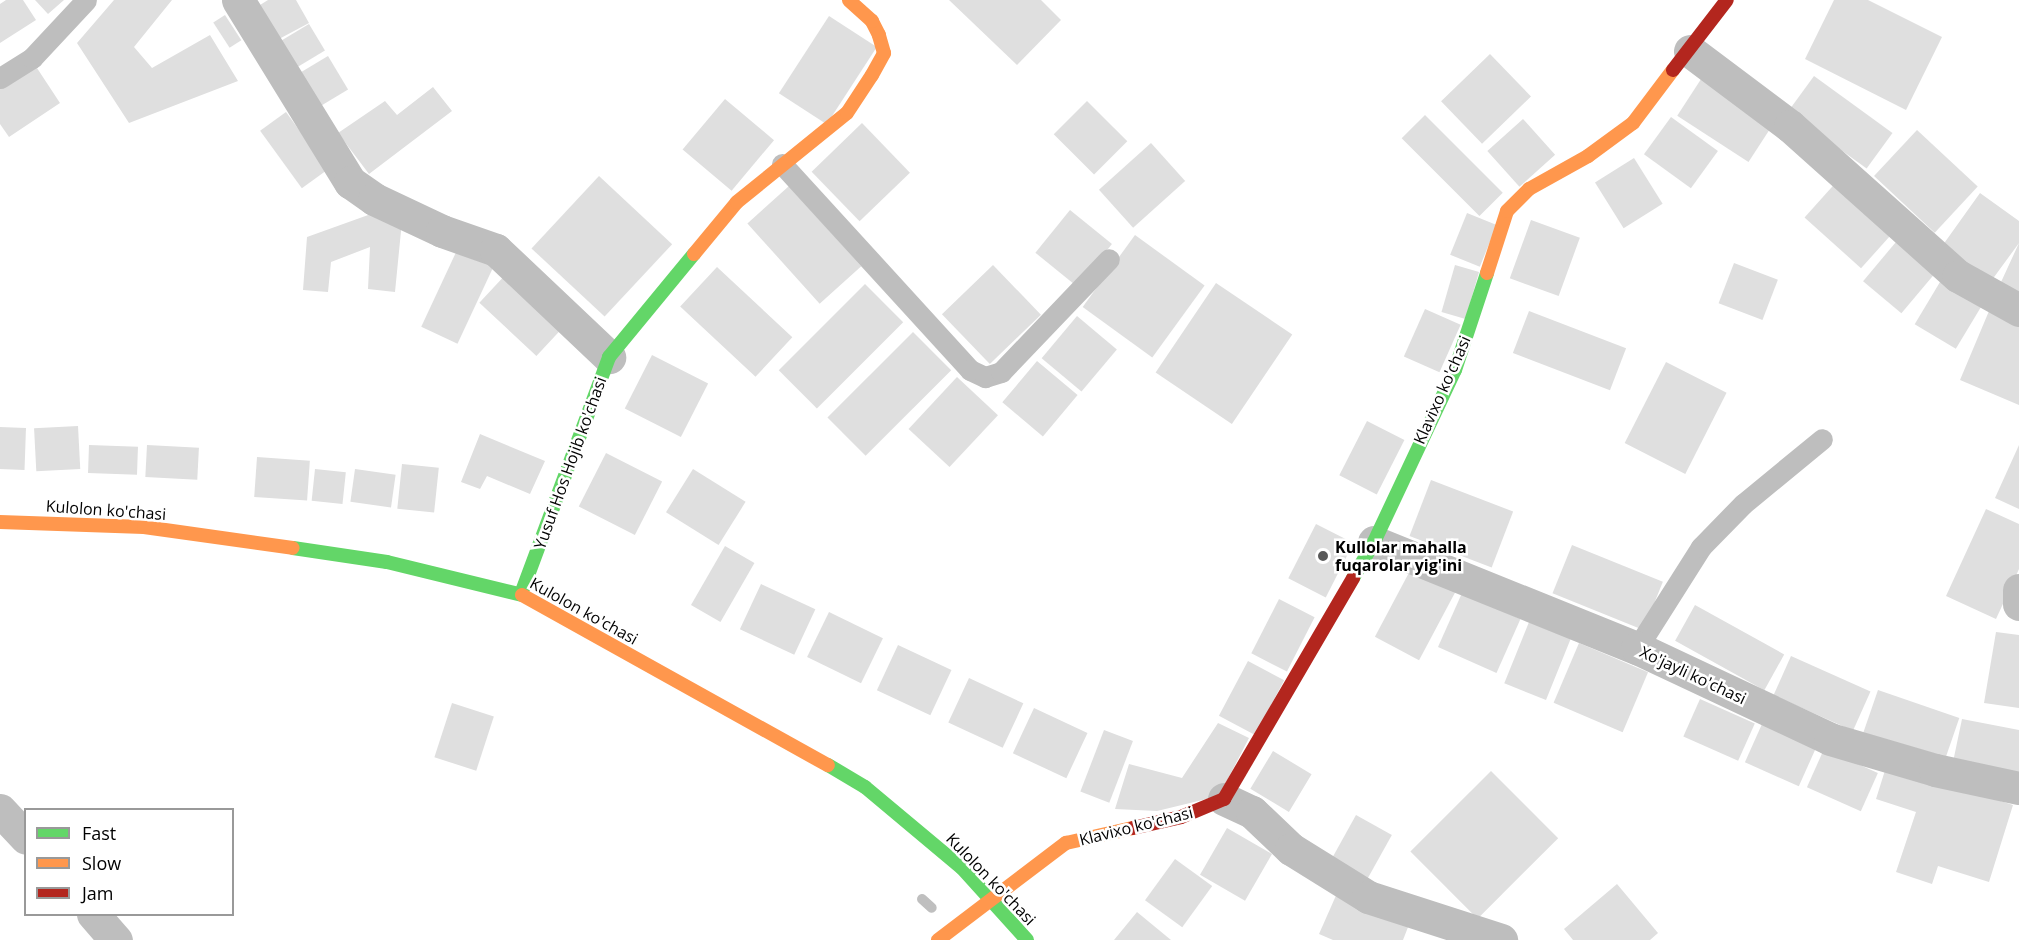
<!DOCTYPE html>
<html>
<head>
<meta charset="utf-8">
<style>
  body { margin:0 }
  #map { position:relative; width:2019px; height:940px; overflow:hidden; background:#fff; font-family:"Open Sans",sans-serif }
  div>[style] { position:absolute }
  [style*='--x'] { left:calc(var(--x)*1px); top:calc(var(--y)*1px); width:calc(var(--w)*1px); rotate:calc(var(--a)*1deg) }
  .stream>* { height:10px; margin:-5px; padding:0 5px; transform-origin:5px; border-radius:5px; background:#bfbfbf }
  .building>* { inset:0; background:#dfdfdf; transform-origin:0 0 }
  .lane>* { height:21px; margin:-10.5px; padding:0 10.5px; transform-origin:10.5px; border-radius:10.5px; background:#bebebe }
  .street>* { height:33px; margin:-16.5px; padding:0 16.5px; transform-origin:16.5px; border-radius:16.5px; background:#bebebe }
  .fast>* { height:14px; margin:-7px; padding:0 7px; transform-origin:7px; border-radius:7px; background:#63d668 }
  .slow>* { height:14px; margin:-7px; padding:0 7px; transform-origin:7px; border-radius:7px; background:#ff974d }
  .jam>* { height:14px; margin:-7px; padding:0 7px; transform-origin:7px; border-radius:7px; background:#b3261e }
  .dots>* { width:16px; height:16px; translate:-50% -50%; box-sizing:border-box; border:3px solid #fff; border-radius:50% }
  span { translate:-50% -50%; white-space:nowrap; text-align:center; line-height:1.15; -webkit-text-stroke:5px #fff; paint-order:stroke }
  .street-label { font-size:16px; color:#000 }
  .poi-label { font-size:16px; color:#000; font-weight:700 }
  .left { translate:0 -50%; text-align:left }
  .legend { position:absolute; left:24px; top:808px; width:210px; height:108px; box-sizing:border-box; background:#fff; border:2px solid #999; margin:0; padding:8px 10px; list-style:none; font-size:18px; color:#000 }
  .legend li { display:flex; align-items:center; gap:12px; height:30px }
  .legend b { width:30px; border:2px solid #999 }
</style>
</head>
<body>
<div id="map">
  <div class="stream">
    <i style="--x:922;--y:899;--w:13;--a:42"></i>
  </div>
  <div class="building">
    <i style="clip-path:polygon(6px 0,23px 0,36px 20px,0 43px,0 4px)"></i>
    <i style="clip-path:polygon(35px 0,64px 0,48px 14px)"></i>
    <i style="clip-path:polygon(114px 0,172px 0,134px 47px,152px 68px,210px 35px,238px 81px,129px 123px,77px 43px)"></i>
    <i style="clip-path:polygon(268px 0,296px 0,309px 23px,279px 39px,260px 5px)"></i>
    <i style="clip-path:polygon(949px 0,1041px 0,1061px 20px,1017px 65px)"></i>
    <i style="clip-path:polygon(1834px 0,1868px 0,1942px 37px,1906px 110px,1805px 59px)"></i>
    <i style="left:225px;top:15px;width:30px;height:14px;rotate:57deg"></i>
    <i style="left:829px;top:16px;width:57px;height:92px;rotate:33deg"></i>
    <i style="left:309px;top:24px;width:31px;height:34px;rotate:59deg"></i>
    <i style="left:1490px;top:54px;width:59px;height:68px;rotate:46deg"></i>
    <i style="left:328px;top:56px;width:39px;height:34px;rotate:59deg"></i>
    <i style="clip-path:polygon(35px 65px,60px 103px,9px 137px,0 124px,0 88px)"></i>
    <i style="left:1705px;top:73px;width:85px;height:51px;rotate:33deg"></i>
    <i style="left:1814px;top:76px;width:97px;height:44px;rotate:36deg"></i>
    <i style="clip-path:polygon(433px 87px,452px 111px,369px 174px,338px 133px,385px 101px,397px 115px)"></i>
    <i style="left:725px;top:99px;width:64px;height:66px;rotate:40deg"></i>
    <i style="left:1087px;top:101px;width:57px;height:47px;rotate:45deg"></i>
    <i style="left:286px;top:112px;width:71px;height:32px;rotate:54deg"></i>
    <i style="left:1425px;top:115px;width:110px;height:33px;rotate:45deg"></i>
    <i style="left:1671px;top:117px;width:58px;height:46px;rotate:36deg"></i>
    <i style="left:1523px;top:119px;width:48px;height:48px;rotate:48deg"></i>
    <i style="left:862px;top:123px;width:69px;height:70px;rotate:46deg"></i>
    <i style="left:1917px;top:130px;width:83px;height:63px;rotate:43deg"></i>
    <i style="left:1151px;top:143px;width:51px;height:70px;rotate:48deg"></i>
    <i style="left:1634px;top:158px;width:54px;height:46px;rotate:58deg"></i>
    <i style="left:599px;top:176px;width:100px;height:99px;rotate:43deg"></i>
    <i style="left:1840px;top:178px;width:76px;height:53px;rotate:42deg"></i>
    <i style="left:789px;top:186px;width:108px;height:56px;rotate:48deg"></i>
    <i style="clip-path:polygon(1980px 193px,2019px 221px,2019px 303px,1996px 293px,2019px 243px,1989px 284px,1940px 249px)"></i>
    <i style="left:1070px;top:210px;width:54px;height:55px;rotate:39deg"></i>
    <i style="left:1467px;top:213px;width:32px;height:45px;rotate:22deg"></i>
    <i style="clip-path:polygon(371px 214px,402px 221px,395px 292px,368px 289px,370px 247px,331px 262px,328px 292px,303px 290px,307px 237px)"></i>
    <i style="left:1531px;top:220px;width:52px;height:62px;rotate:20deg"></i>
    <i style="left:1135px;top:235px;width:86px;height:89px;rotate:36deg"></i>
    <i style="left:1901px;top:236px;width:50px;height:59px;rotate:40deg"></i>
    <i style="left:458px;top:248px;width:40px;height:87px;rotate:25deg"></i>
    <i style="left:1734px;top:263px;width:47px;height:43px;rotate:21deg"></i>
    <i style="left:993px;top:265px;width:69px;height:71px;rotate:46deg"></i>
    <i style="left:1455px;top:265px;width:25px;height:49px;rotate:16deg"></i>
    <i style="left:717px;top:267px;width:103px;height:54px;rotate:43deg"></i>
    <i style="left:508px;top:272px;width:78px;height:42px;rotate:43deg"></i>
    <i style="left:1943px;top:277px;width:48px;height:55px;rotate:31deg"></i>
    <i style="left:1216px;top:283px;width:92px;height:108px;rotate:34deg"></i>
    <i style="left:865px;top:284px;width:54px;height:122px;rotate:45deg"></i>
    <i style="left:1425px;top:309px;width:39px;height:52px;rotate:24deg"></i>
    <i style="left:1529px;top:311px;width:104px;height:45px;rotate:21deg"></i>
    <i style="clip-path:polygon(1989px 311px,2019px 323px,2019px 405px,1960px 380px)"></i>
    <i style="left:1077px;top:316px;width:52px;height:55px;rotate:40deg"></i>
    <i style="left:913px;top:332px;width:54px;height:121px;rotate:45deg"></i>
    <i style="left:652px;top:355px;width:63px;height:60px;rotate:27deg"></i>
    <i style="left:1037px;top:361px;width:53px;height:54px;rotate:40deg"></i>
    <i style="left:1666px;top:362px;width:68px;height:91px;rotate:27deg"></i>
    <i style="left:957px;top:377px;width:56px;height:71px;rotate:43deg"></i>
    <i style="left:1367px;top:421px;width:42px;height:61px;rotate:27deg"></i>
    <i style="left:78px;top:426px;width:43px;height:44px;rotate:87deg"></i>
    <i style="left:0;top:427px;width:26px;height:42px;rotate:2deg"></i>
    <i style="clip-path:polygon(480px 434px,545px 461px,530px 494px,487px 476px,480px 489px,461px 482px)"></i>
    <i style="left:89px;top:445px;width:49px;height:28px;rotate:2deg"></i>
    <i style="left:147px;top:445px;width:52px;height:32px;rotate:3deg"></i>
    <i style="clip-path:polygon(2019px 445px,2019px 509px,1995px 498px)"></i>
    <i style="left:606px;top:453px;width:63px;height:60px;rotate:27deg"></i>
    <i style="left:257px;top:457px;width:53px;height:40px;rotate:4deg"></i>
    <i style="left:402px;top:464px;width:37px;height:45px;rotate:6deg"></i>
    <i style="left:315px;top:469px;width:31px;height:32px;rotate:6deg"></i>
    <i style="left:355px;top:469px;width:41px;height:33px;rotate:8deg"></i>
    <i style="left:693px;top:469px;width:62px;height:51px;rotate:32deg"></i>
    <i style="left:1431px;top:480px;width:88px;height:60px;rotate:21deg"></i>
    <i style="clip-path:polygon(1986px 509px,2019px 524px,2019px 569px,1996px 619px,1946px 596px)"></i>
    <i style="left:1316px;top:524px;width:42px;height:61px;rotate:27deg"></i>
    <i style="left:1572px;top:545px;width:98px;height:52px;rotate:22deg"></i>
    <i style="left:725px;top:546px;width:34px;height:68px;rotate:30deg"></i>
    <i style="left:1412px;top:567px;width:50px;height:79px;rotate:28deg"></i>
    <i style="left:761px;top:584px;width:60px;height:50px;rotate:25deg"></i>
    <i style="left:1462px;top:593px;width:64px;height:59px;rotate:24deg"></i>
    <i style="left:1279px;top:599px;width:40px;height:61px;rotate:27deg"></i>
    <i style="left:1695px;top:605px;width:102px;height:41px;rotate:29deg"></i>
    <i style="left:829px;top:612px;width:60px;height:50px;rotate:26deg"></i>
    <i style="left:1529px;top:622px;width:45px;height:66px;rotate:22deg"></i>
    <i style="clip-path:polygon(1996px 632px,2019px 635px,2019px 708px,1984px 703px)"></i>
    <i style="left:1579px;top:643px;width:75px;height:65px;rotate:23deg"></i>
    <i style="left:898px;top:645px;width:59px;height:50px;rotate:25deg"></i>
    <i style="left:1791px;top:656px;width:87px;height:43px;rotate:24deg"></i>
    <i style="left:1248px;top:661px;width:41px;height:62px;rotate:28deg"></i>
    <i style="left:969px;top:678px;width:60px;height:49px;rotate:25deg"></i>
    <i style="left:1878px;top:690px;width:86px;height:45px;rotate:19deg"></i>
    <i style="left:1700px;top:699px;width:60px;height:41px;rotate:24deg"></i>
    <i style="left:452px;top:703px;width:44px;height:57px;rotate:18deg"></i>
    <i style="left:1034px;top:708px;width:59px;height:50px;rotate:25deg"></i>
    <i style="clip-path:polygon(1962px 719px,2019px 730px,2019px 776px,1953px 762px)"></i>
    <i style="clip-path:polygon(1218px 723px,1249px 738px,1219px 796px,1157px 811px,1115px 809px,1129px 764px,1182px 778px)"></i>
    <i style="left:1762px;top:724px;width:59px;height:42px;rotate:24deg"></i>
    <i style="left:1104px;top:730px;width:31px;height:66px;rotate:21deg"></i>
    <i style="left:1824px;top:749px;width:59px;height:42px;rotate:24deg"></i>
    <i style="left:1273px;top:751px;width:45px;height:44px;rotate:31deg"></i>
    <i style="clip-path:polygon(1887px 764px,2013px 805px,1989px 882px,1938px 866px,1932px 884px,1896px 872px,1916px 812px,1876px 799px)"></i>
    <i style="left:1491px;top:771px;width:95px;height:114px;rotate:45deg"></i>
    <i style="left:1356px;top:815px;width:41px;height:54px;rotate:29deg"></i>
    <i style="left:1227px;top:828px;width:52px;height:54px;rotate:30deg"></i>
    <i style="left:1175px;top:859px;width:46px;height:51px;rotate:36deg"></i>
    <i style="clip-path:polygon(1617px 884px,1658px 933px,1650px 940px,1573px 940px,1564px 929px)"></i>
    <i style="clip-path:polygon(1338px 891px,1410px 922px,1403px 940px,1333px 940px,1319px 934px)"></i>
    <i style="clip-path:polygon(1137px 912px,1171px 940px,1114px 940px)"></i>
  </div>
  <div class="lane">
    <i style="--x:0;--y:78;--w:38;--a:-32"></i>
    <i style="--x:32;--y:58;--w:79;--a:-47"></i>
    <i style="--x:782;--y:164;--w:279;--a:47.6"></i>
    <i style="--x:970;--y:370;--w:17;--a:25"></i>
    <i style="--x:985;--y:377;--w:17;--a:-17"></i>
    <i style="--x:1001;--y:372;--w:156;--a:-46.3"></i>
    <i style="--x:1637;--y:648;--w:120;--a:-57.6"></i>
    <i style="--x:1701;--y:547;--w:60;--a:-45.7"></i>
    <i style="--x:1743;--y:504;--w:102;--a:-39.4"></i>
  </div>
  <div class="street">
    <i style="--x:238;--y:0;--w:214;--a:58.4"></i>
    <i style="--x:350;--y:182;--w:29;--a:35"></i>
    <i style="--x:374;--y:199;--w:75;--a:25.2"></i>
    <i style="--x:442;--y:231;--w:57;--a:19.4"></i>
    <i style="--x:496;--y:250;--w:156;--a:43.4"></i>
    <i style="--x:1690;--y:51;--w:125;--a:36.9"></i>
    <i style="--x:1790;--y:126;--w:225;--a:41.8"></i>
    <i style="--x:1958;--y:276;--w:70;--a:29.1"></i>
    <i style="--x:1374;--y:542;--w:284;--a:22"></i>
    <i style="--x:1637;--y:648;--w:213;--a:25.2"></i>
    <i style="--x:1830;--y:739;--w:109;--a:16.4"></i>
    <i style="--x:1935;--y:770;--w:86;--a:12.1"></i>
    <i style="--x:2019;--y:590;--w:14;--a:90"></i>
    <i style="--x:1224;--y:799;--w:31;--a:25"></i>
    <i style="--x:1252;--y:812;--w:54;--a:43.5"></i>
    <i style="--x:1291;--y:849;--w:91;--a:31.9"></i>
    <i style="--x:1368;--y:897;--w:140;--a:17.9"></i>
    <i style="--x:0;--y:810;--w:38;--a:47"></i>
    <i style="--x:93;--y:914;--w:35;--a:49"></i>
  </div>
  <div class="fast">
    <i style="--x:293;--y:548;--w:95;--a:8.5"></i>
    <i style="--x:387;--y:562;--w:139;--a:13.7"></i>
    <i style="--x:1353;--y:578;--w:42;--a:-59.7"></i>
    <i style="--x:1374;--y:542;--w:190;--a:-64.8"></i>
    <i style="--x:1455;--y:370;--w:102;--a:-71.7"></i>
    <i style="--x:521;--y:594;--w:253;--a:-69.6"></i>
    <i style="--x:609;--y:357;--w:134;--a:-50.5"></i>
    <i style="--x:828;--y:765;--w:43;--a:30.7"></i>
    <i style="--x:865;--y:787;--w:126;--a:39.9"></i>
    <i style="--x:962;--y:868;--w:97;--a:47.9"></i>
  </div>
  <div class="slow">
    <i style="--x:694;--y:254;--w:67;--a:-50.4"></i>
    <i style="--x:737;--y:202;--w:141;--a:-39"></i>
    <i style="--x:847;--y:113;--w:45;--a:-56.7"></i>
    <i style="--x:872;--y:75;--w:25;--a:-61"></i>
    <i style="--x:884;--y:53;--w:19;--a:-106"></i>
    <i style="--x:879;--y:35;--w:16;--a:-117"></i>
    <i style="--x:872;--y:21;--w:31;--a:-138"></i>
    <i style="--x:1487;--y:273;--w:65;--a:-72.1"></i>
    <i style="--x:1507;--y:211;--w:31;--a:-45"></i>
    <i style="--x:1529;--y:189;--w:68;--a:-29.2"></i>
    <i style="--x:1588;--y:156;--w:56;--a:-36.3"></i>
    <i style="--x:1633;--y:123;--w:66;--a:-53"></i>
    <i style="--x:0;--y:522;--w:144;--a:2"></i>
    <i style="--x:144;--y:527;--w:150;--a:8"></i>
    <i style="--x:522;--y:595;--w:350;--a:29.1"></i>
    <i style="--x:938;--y:940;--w:161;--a:-37.2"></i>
    <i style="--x:1066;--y:843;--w:69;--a:-12.6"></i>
  </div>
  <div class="jam">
    <i style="--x:1673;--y:70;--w:88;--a:-52.4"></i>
    <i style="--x:1133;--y:828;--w:49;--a:-12.9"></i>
    <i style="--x:1181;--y:817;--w:47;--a:-22.7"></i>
    <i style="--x:1224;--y:799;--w:256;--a:-59.7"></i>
  </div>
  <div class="dots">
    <i style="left:1323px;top:556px;background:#595959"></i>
  </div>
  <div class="street-label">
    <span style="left:1442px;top:390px;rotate:-66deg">Klavixo ko'chasi</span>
    <span style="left:570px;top:463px;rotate:-70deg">Yusuf Hos Hojib ko'chasi</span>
    <span style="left:106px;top:510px;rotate:4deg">Kulolon ko'chasi</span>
    <span style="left:584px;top:611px;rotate:29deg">Kulolon ko'chasi</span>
    <span style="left:1693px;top:675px;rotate:25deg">Xo'jayli ko'chasi</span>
    <span style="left:1136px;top:826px;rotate:-14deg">Klavixo ko'chasi</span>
    <span style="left:991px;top:879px;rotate:46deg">Kulolon ko'chasi</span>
  </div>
  <div class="poi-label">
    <span class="left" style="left:1335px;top:556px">Kullolar mahalla<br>fuqarolar yig'ini</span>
  </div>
  <ul class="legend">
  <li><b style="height:8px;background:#63d668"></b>Fast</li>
  <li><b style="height:8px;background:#ff974d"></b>Slow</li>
  <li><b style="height:8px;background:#b3261e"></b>Jam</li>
  </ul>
</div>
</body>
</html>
